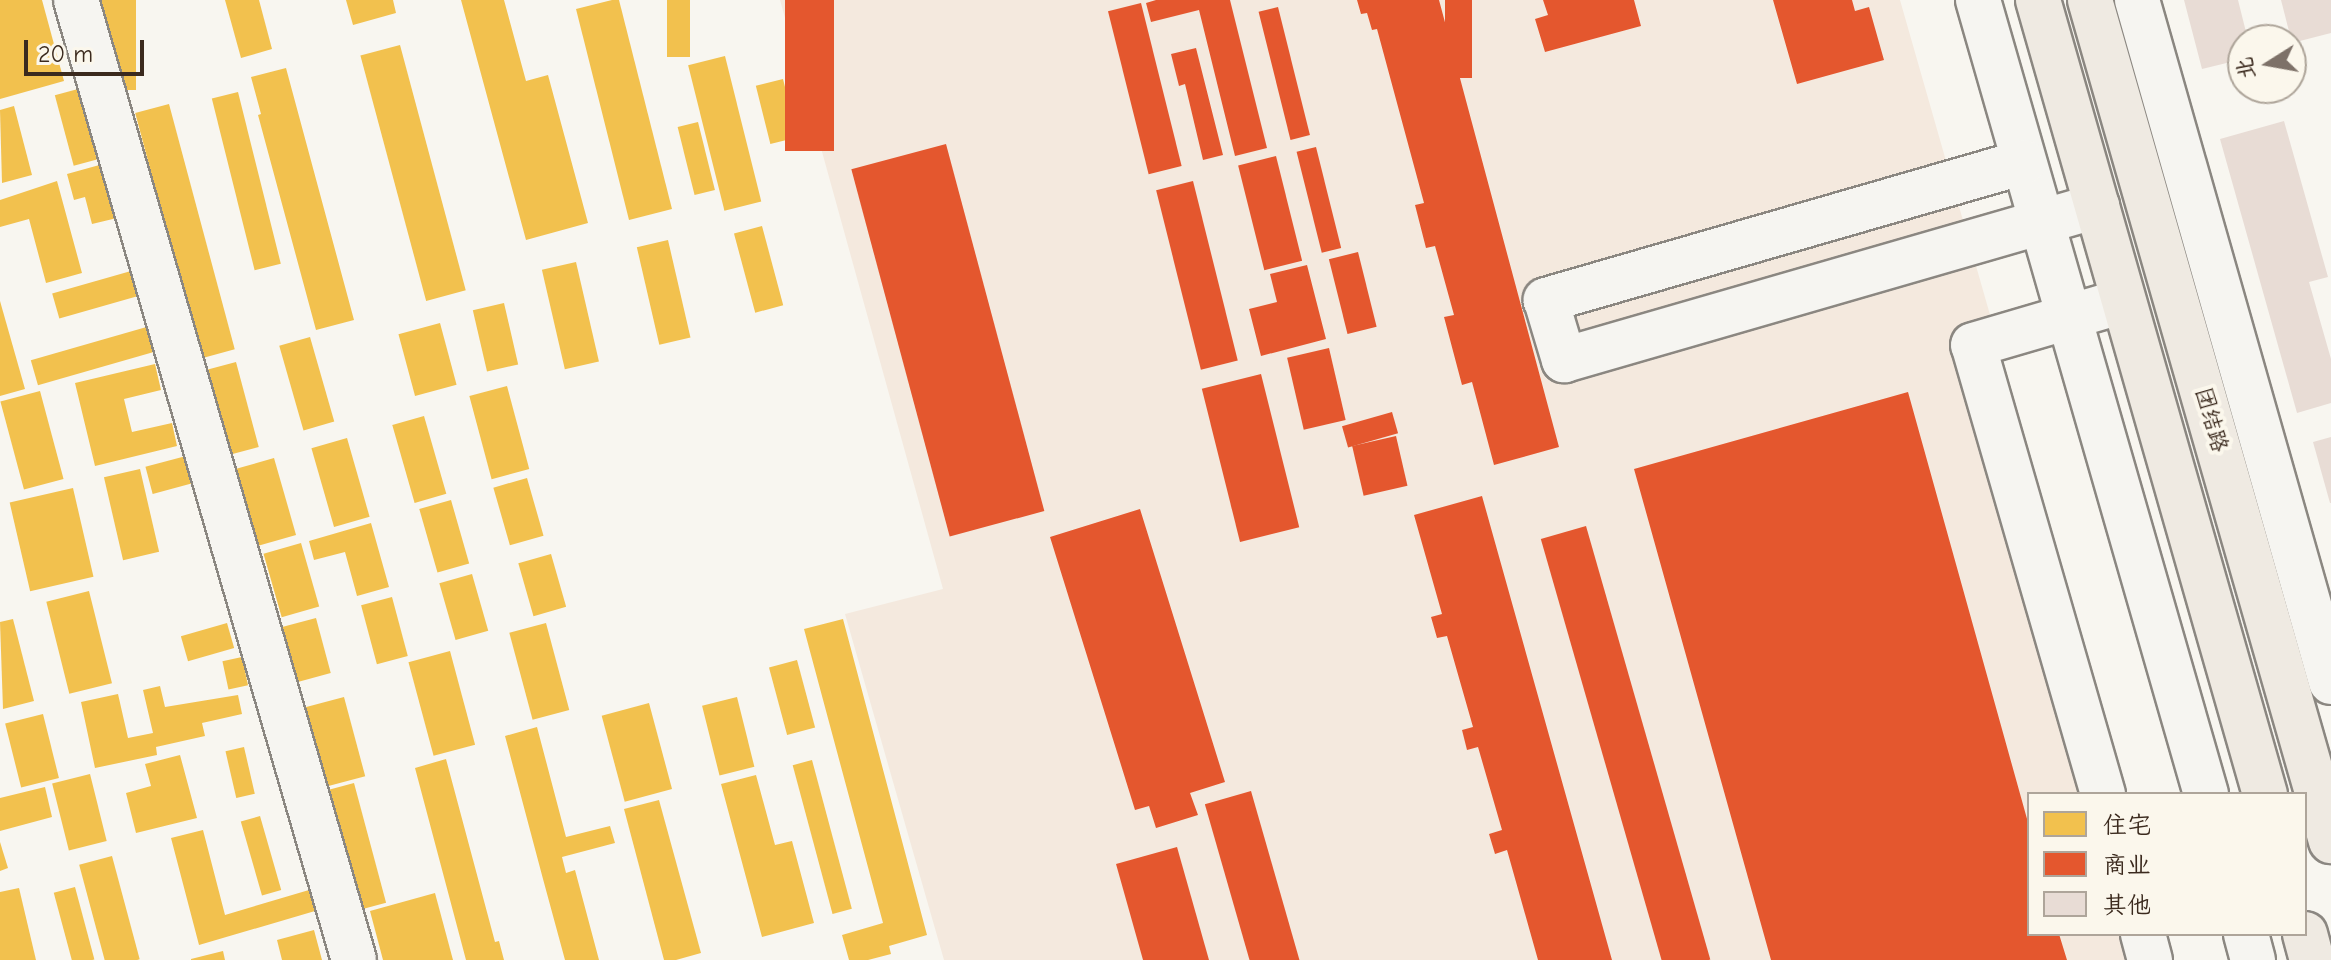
<!DOCTYPE html>
<html>
<head>
<meta charset="utf-8">
<style>
  body { margin:0 }
  #map { position:relative; width:2331px; height:960px; overflow:hidden; background:#f8f6f0; font-family:"Comic Neue","LXGW WenKai TC",sans-serif }
  div>[style] { position:absolute }
  [style*='--x'] { left:calc(var(--x)*1px); top:calc(var(--y)*1px); width:calc(var(--w)*1px); rotate:calc(var(--a)*1deg) }
  .built>* { inset:0; background:#f4e9de }
  .homes>* { inset:0; background:#f2c14e; transform-origin:0 0 }
  .shops>* { inset:0; background:#e4572e; transform-origin:0 0 }
  .building>* { inset:0; background:#e8dcd5 }
  .roads { filter:drop-shadow(2px 0 #8b8781) drop-shadow(-2px 0 #8b8781) drop-shadow(0 2px #8b8781) drop-shadow(0 -2px #8b8781) }
  .minor>* { height:44px; margin:-22px; padding:0 22px; transform-origin:22px; border-radius:22px; background:#f6f5f1 }
  .major>* { height:44px; margin:-22px; padding:0 22px; transform-origin:22px; border-radius:22px; background:#efeae2 }
  span { translate:-50% -50%; white-space:nowrap; text-align:center; line-height:1.15; -webkit-text-stroke:8px #fbf7ec; paint-order:stroke }
  .street-label { font-size:22px; color:#3b2a1e }
  .legend { position:absolute; left:2027px; top:792px; width:280px; height:144px; box-sizing:border-box; background:#fbf7ec; border:2px solid #aea59a; margin:0; padding:10px 14px; list-style:none; font-size:24px; color:#3b2a1e }
  .legend li { display:flex; align-items:center; gap:16px; height:40px }
  .legend b { width:40px; border:2px solid #aea59a }
  .north { position:absolute; left:2227px; top:24px; width:80px; height:80px; box-sizing:border-box; background:#fbf7ec; border:2px solid #aea59a; border-radius:50%; rotate:259deg; font-size:22px; font-weight:700; line-height:32px; text-align:center; color:#3b2a1e }
  .north::after { content:''; display:block; margin:auto; width:28px; height:36px; background:#7d7168; clip-path:polygon(50% 0,100% 100%,50% 72%,0 100%) }
  .scale { position:absolute; left:24px; top:40px; width:120px; height:36px; box-sizing:border-box; border:4px solid #3b2a1e; border-top:0; padding-left:10px; font-size:24px; line-height:28px; white-space:nowrap; color:#3b2a1e; -webkit-text-stroke:6px #fbf7ec; paint-order:stroke }
</style>
</head>
<body>
<div id="map">
  <div class="built">
    <i style="clip-path:polygon(780px 0,1900px 0,2127px 794px,2029px 794px,2029px 934px,2167px 934px,2174px 960px,944px 960px,845px 614px,943px 589px)"></i>
  </div>
  <div class="homes">
    <i style="clip-path:polygon(0 0,42px 0,64px 81px,0 99px)"></i>
    <i style="left:100px;top:0;width:36px;height:90px"></i>
    <i style="clip-path:polygon(225px 0,259px 0,272px 49px,241px 58px)"></i>
    <i style="clip-path:polygon(346px 0,393px 0,396px 13px,353px 25px)"></i>
    <i style="clip-path:polygon(461px 0,504px 0,526px 81px,548px 75px,588px 223px,526px 240px)"></i>
    <i style="clip-path:polygon(612px 0,619px 0,672px 209px,629px 220px,576px 9px)"></i>
    <i style="left:667px;top:0;width:23px;height:57px"></i>
    <i style="left:400px;top:45px;width:254px;height:41px;rotate:75deg"></i>
    <i style="left:725px;top:56px;width:150px;height:38px;rotate:76deg"></i>
    <i style="clip-path:polygon(286px 68px,354px 320px,316px 330px,258px 115px,261px 114px,251px 77px)"></i>
    <i style="left:783px;top:79px;width:60px;height:28px;rotate:76deg"></i>
    <i style="left:78px;top:89px;width:73px;height:24px;rotate:75deg"></i>
    <i style="left:238px;top:92px;width:177px;height:27px;rotate:76deg"></i>
    <i style="left:169px;top:104px;width:254px;height:35px;rotate:75deg"></i>
    <i style="clip-path:polygon(14px 106px,32px 175px,2px 183px,0 110px)"></i>
    <i style="left:698px;top:122px;width:70px;height:21px;rotate:76deg"></i>
    <i style="clip-path:polygon(103px 164px,117px 218px,92px 224px,85px 197px,74px 200px,67px 174px)"></i>
    <i style="clip-path:polygon(57px 181px,82px 273px,46px 283px,29px 219px,0 227px,0 200px)"></i>
    <i style="left:762px;top:226px;width:82px;height:29px;rotate:75deg"></i>
    <i style="left:668px;top:240px;width:100px;height:32px;rotate:77deg"></i>
    <i style="left:576px;top:262px;width:102px;height:35px;rotate:77deg"></i>
    <i style="left:131px;top:271px;width:26px;height:82px;rotate:74deg"></i>
    <i style="clip-path:polygon(0 301px,25px 389px,0 396px)"></i>
    <i style="left:504px;top:303px;width:63px;height:32px;rotate:77deg"></i>
    <i style="left:440px;top:323px;width:64px;height:43px;rotate:75deg"></i>
    <i style="left:150px;top:326px;width:26px;height:124px;rotate:74deg"></i>
    <i style="left:310px;top:337px;width:88px;height:32px;rotate:74deg"></i>
    <i style="left:236px;top:362px;width:88px;height:32px;rotate:75deg"></i>
    <i style="clip-path:polygon(155px 364px,161px 390px,124px 399px,132px 432px,172px 423px,177px 446px,95px 466px,75px 383px)"></i>
    <i style="left:507px;top:386px;width:86px;height:39px;rotate:75deg"></i>
    <i style="left:40px;top:391px;width:91px;height:41px;rotate:75deg"></i>
    <i style="left:424px;top:416px;width:81px;height:33px;rotate:74deg"></i>
    <i style="left:347px;top:438px;width:82px;height:37px;rotate:74deg"></i>
    <i style="left:186px;top:456px;width:28px;height:42px;rotate:75deg"></i>
    <i style="left:274px;top:458px;width:80px;height:42px;rotate:74deg"></i>
    <i style="left:140px;top:469px;width:85px;height:37px;rotate:77deg"></i>
    <i style="left:527px;top:478px;width:60px;height:35px;rotate:74deg"></i>
    <i style="left:73px;top:488px;width:91px;height:65px;rotate:77deg"></i>
    <i style="left:451px;top:500px;width:66px;height:33px;rotate:74deg"></i>
    <i style="clip-path:polygon(371px 523px,389px 587px,357px 596px,345px 552px,314px 560px,309px 541px)"></i>
    <i style="left:301px;top:543px;width:66px;height:39px;rotate:74deg"></i>
    <i style="left:551px;top:554px;width:55px;height:34px;rotate:74deg"></i>
    <i style="left:472px;top:574px;width:59px;height:34px;rotate:74deg"></i>
    <i style="left:89px;top:591px;width:95px;height:44px;rotate:76deg"></i>
    <i style="left:392px;top:597px;width:61px;height:32px;rotate:75deg"></i>
    <i style="left:316px;top:618px;width:57px;height:36px;rotate:75deg"></i>
    <i style="clip-path:polygon(13px 619px,34px 701px,3px 709px,0 622px)"></i>
    <i style="clip-path:polygon(843px 619px,927px 935px,889px 946px,891px 954px,868px 960px,849px 960px,842px 935px,883px 923px,804px 629px)"></i>
    <i style="left:227px;top:623px;width:26px;height:48px;rotate:74deg"></i>
    <i style="left:546px;top:623px;width:90px;height:38px;rotate:75deg"></i>
    <i style="left:450px;top:651px;width:97px;height:43px;rotate:75deg"></i>
    <i style="left:242px;top:657px;width:29px;height:20px;rotate:78deg"></i>
    <i style="left:797px;top:660px;width:70px;height:29px;rotate:75deg"></i>
    <i style="clip-path:polygon(160px 686px,165px 707px,238px 695px,242px 714px,202px 723px,205px 736px,156px 747px,157px 755px,95px 768px,81px 702px,118px 694px,128px 738px,153px 733px,143px 690px)"></i>
    <i style="left:344px;top:697px;width:82px;height:40px;rotate:75deg"></i>
    <i style="left:737px;top:697px;width:72px;height:36px;rotate:76deg"></i>
    <i style="left:649px;top:703px;width:89px;height:49px;rotate:75deg"></i>
    <i style="left:43px;top:714px;width:66px;height:39px;rotate:76deg"></i>
    <i style="clip-path:polygon(537px 727px,566px 837px,610px 826px,615px 843px,562px 857px,566px 873px,575px 870px,599px 960px,565px 960px,543px 879px,505px 736px)"></i>
    <i style="left:244px;top:747px;width:48px;height:19px;rotate:77deg"></i>
    <i style="clip-path:polygon(180px 755px,197px 818px,136px 833px,126px 793px,151px 786px,145px 764px)"></i>
    <i style="clip-path:polygon(446px 759px,495px 942px,499px 941px,504px 960px,466px 960px,415px 768px)"></i>
    <i style="left:812px;top:760px;width:154px;height:20px;rotate:75deg"></i>
    <i style="left:90px;top:774px;width:69px;height:39px;rotate:76deg"></i>
    <i style="clip-path:polygon(756px 775px,775px 845px,792px 841px,814px 923px,762px 937px,721px 784px)"></i>
    <i style="left:354px;top:783px;width:124px;height:28px;rotate:75deg"></i>
    <i style="clip-path:polygon(45px 787px,52px 817px,0 831px,0 798px)"></i>
    <i style="clip-path:polygon(659px 800px,701px 953px,676px 960px,664px 960px,624px 809px)"></i>
    <i style="left:260px;top:816px;width:77px;height:20px;rotate:74deg"></i>
    <i style="clip-path:polygon(203px 830px,225px 915px,309px 890px,315px 911px,199px 945px,171px 838px)"></i>
    <i style="clip-path:polygon(0 842px,8px 868px,0 871px)"></i>
    <i style="left:112px;top:856px;width:107px;height:34px;rotate:75deg"></i>
    <i style="left:75px;top:887px;width:75px;height:22px;rotate:75deg"></i>
    <i style="clip-path:polygon(19px 888px,36px 960px,0 960px,0 892px)"></i>
    <i style="clip-path:polygon(435px 893px,453px 960px,383px 960px,370px 911px)"></i>
    <i style="clip-path:polygon(314px 930px,322px 960px,282px 960px,277px 940px)"></i>
    <i style="clip-path:polygon(223px 951px,225px 960px,191px 960px,191px 959px)"></i>
  </div>
  <div class="shops">
    <i style="left:785px;top:0;width:49px;height:151px"></i>
    <i style="clip-path:polygon(1156px 0,1230px 0,1267px 148px,1235px 156px,1199px 10px,1151px 22px,1146px 3px)"></i>
    <i style="clip-path:polygon(1357px 0,1439px 0,1559px 447px,1494px 465px,1472px 382px,1462px 385px,1444px 317px,1454px 315px,1435px 246px,1426px 248px,1415px 205px,1424px 203px,1377px 29px,1372px 30px,1367px 13px,1361px 14px)"></i>
    <i style="left:1445px;top:0;width:27px;height:78px"></i>
    <i style="clip-path:polygon(1543px 0,1634px 0,1641px 26px,1545px 52px,1535px 19px,1548px 15px)"></i>
    <i style="clip-path:polygon(1773px 0,1852px 0,1855px 11px,1869px 7px,1884px 60px,1797px 84px)"></i>
    <i style="left:1141px;top:3px;width:168px;height:34px;rotate:76deg"></i>
    <i style="left:1278px;top:7px;width:132px;height:20px;rotate:76deg"></i>
    <i style="clip-path:polygon(1196px 48px,1223px 155px,1203px 160px,1185px 84px,1179px 86px,1171px 54px)"></i>
    <i style="left:946px;top:144px;width:380px;height:98px;rotate:75deg"></i>
    <i style="left:1316px;top:147px;width:104px;height:20px;rotate:76deg"></i>
    <i style="left:1276px;top:156px;width:108px;height:39px;rotate:76deg"></i>
    <i style="left:1193px;top:181px;width:185px;height:38px;rotate:76deg"></i>
    <i style="left:1358px;top:252px;width:77px;height:30px;rotate:76deg"></i>
    <i style="clip-path:polygon(1307px 265px,1326px 339px,1261px 356px,1249px 309px,1277px 302px,1270px 274px)"></i>
    <i style="left:1329px;top:348px;width:74px;height:43px;rotate:77deg"></i>
    <i style="left:1261px;top:374px;width:158px;height:61px;rotate:76deg"></i>
    <i style="clip-path:polygon(1908px 392px,2029px 826px,2029px 934px,2059px 934px,2067px 960px,1771px 960px,1634px 469px)"></i>
    <i style="left:1392px;top:412px;width:22px;height:52px;rotate:74deg"></i>
    <i style="left:1396px;top:436px;width:51px;height:45px;rotate:77deg"></i>
    <i style="clip-path:polygon(1482px 496px,1612px 960px,1538px 960px,1507px 850px,1495px 854px,1489px 834px,1502px 830px,1478px 747px,1467px 750px,1462px 730px,1473px 727px,1447px 636px,1437px 638px,1431px 617px,1442px 614px,1414px 515px)"></i>
    <i style="clip-path:polygon(1140px 509px,1225px 782px,1190px 793px,1198px 815px,1156px 828px,1149px 806px,1135px 810px,1050px 537px)"></i>
    <i style="left:1586px;top:526px;width:451px;height:47px;rotate:74deg"></i>
    <i style="left:1251px;top:791px;width:176px;height:48px;rotate:74deg"></i>
    <i style="clip-path:polygon(1177px 847px,1209px 960px,1143px 960px,1116px 864px)"></i>
  </div>
  <div class="building">
    <i style="clip-path:polygon(2184px 0,2238px 0,2248px 40px,2243px 40px,2243px 59px,2202px 69px)"></i>
    <i style="clip-path:polygon(2281px 0,2331px 0,2331px 33px,2292px 43px)"></i>
    <i style="clip-path:polygon(2284px 121px,2328px 277px,2309px 282px,2331px 359px,2331px 403px,2297px 413px,2220px 139px)"></i>
    <i style="clip-path:polygon(2331px 437px,2331px 503px,2330px 503px,2313px 442px)"></i>
  </div>
  <div class="roads">
    <div class="minor">
      <i style="--x:76;--y:0;--w:999;--a:73.85"></i>
      <i style="--x:1978;--y:0;--w:826;--a:73.98"></i>
      <i style="--x:2137;--y:0;--w:709;--a:74.12"></i>
      <i style="--x:2024;--y:162;--w:498;--a:163.9"></i>
      <i style="--x:1546;--y:300;--w:63;--a:73.3"></i>
      <i style="--x:1564;--y:360;--w:555;--a:-16.12"></i>
      <i style="--x:2103;--y:794;--w:467;--a:-106.1"></i>
      <i style="--x:1973;--y:345;--w:156;--a:-16.3"></i>
      <i style="--x:2143;--y:934;--w:27;--a:75"></i>
      <i style="--x:2246;--y:934;--w:27;--a:75"></i>
    </div>
    <div class="major">
      <i style="--x:2038;--y:0;--w:826;--a:74.05"></i>
      <i style="--x:2090;--y:0;--w:875;--a:74.01"></i>
      <i style="--x:2305;--y:934;--w:27;--a:75"></i>
    </div>
  </div>
  <div class="street-label">
    <span style="left:2211px;top:420px;rotate:74deg">团结路</span>
  </div>
  <ul class="legend">
  <li><b style="height:22px;background:#f2c14e"></b>住宅</li>
  <li><b style="height:22px;background:#e4572e"></b>商业</li>
  <li><b style="height:22px;background:#e8dcd5"></b>其他</li>
  </ul>
  <div class="north">北</div>
  <div class="scale">20 m</div>
</div>
</body>
</html>
